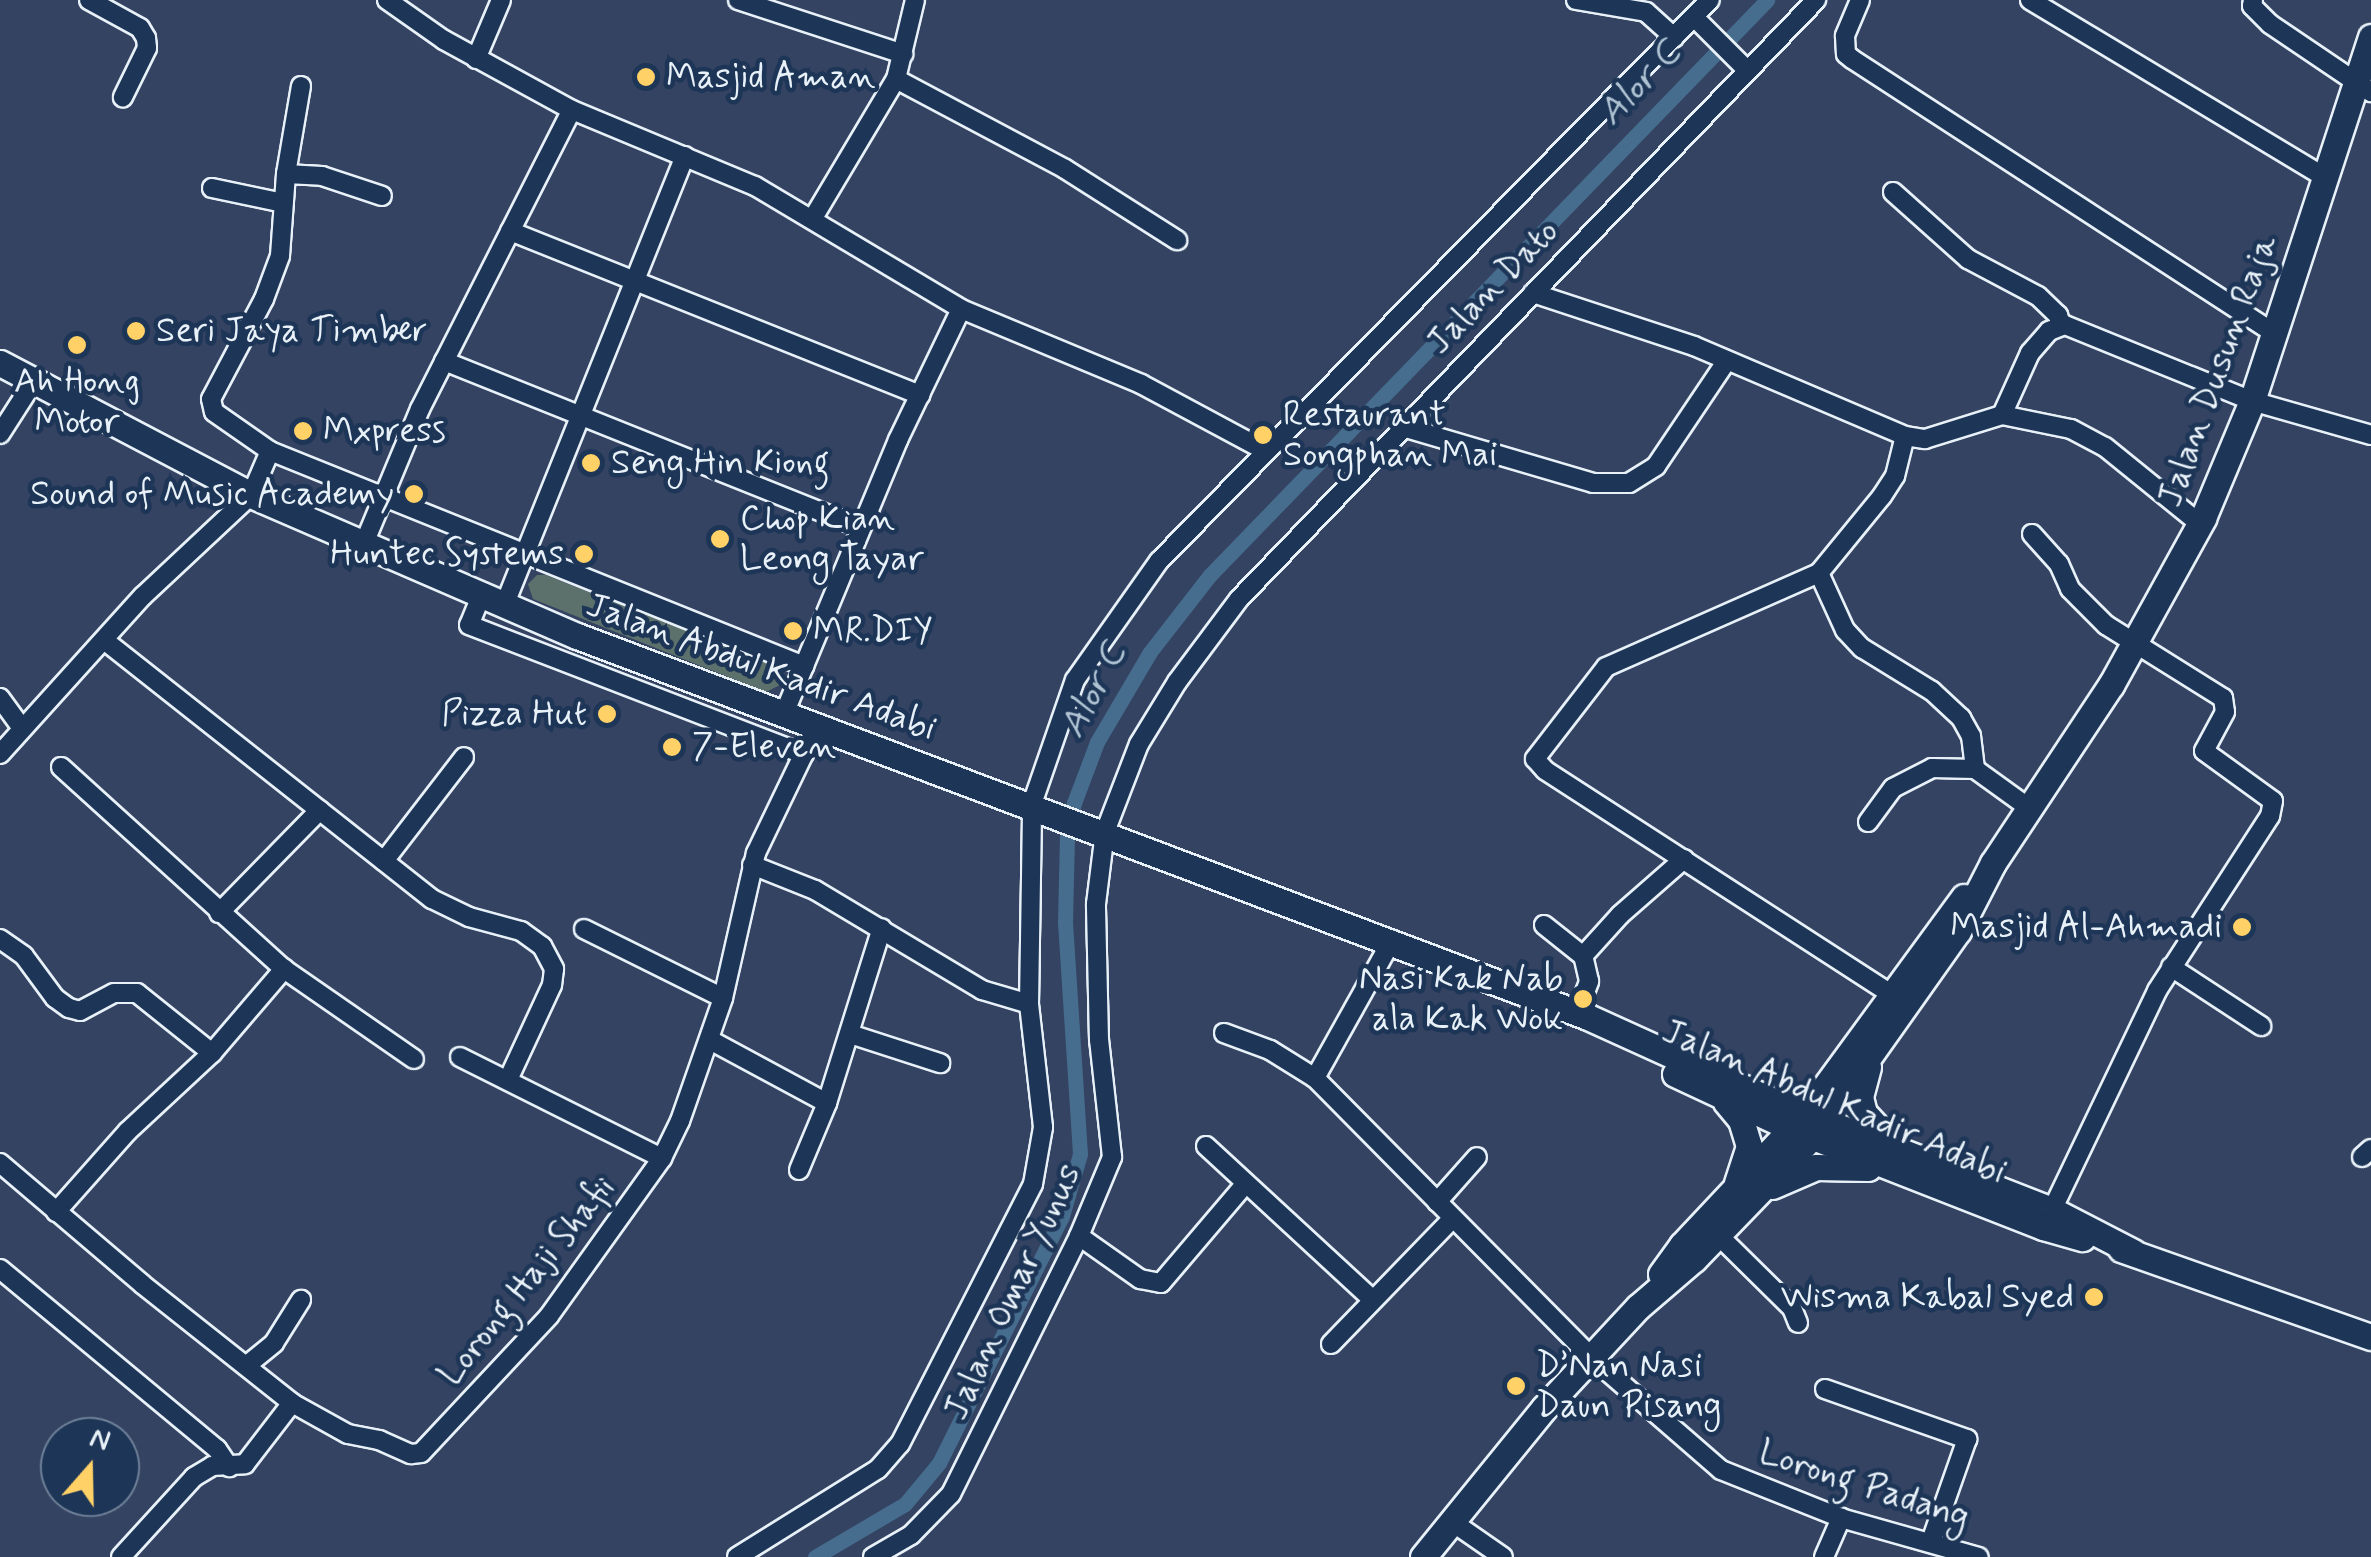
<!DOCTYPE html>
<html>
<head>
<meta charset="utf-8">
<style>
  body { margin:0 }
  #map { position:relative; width:2371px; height:1557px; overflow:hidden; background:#344362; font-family:Mynerve,sans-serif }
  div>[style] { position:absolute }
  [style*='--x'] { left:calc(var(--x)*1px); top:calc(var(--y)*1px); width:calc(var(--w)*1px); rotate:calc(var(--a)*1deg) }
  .green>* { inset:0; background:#5c716c }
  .canal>* { height:15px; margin:-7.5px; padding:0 7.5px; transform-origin:7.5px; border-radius:7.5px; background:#466d8e }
  .roads { filter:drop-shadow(2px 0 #e8f1f8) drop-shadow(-2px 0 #e8f1f8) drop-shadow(0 2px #e8f1f8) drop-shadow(0 -2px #e8f1f8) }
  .minor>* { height:18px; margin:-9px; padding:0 9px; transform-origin:9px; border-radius:9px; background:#1d3557 }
  .secondary>* { height:25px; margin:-12.5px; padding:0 12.5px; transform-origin:12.5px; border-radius:12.5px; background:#1d3557 }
  .dots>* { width:28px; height:28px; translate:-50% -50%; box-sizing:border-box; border:5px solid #1d3557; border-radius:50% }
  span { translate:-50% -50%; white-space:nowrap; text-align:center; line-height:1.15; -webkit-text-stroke:9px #1d3557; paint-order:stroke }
  .poi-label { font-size:35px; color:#e8f1f8 }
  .left { translate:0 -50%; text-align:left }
  .right { translate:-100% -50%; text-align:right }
  .street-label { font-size:35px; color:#e8f1f8 }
  .water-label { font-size:38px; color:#afc3d3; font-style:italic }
  .north { position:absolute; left:40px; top:1417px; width:100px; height:100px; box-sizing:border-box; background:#1d3557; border:2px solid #6e8097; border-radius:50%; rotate:20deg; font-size:28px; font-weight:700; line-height:40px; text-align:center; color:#e8f1f8 }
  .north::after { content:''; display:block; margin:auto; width:35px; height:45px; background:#ffd166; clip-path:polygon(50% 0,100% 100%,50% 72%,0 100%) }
</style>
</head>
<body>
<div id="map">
  <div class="green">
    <i style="clip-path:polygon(546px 575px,772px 665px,781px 675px,780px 685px,766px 692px,533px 599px,528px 584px,537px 575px)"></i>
  </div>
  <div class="canal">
    <i style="--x:815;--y:1557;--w:104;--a:-30.5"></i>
    <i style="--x:905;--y:1504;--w:53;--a:-50.3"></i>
    <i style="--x:939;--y:1463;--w:276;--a:-63.5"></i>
    <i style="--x:1062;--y:1216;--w:65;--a:-73.8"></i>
    <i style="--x:1080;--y:1154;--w:231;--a:-93.7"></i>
    <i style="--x:1065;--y:923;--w:85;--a:-88.7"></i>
    <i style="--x:1067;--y:838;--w:36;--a:-79"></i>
    <i style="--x:1074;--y:803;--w:65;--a:-69.3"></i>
    <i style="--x:1097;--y:742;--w:104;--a:-59.5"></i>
    <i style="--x:1150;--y:652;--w:98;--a:-52.1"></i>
    <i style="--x:1210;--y:575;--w:801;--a:-45.91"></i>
  </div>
  <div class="roads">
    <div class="minor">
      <i style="--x:89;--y:0;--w:58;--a:28.8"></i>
      <i style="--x:140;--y:28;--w:12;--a:59"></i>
      <i style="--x:146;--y:38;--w:10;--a:84"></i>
      <i style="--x:147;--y:48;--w:55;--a:116.1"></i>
      <i style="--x:387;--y:0;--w:70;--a:35.1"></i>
      <i style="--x:444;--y:40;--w:146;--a:28.7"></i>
      <i style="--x:572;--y:110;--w:198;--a:22.6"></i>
      <i style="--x:755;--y:186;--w:240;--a:30.8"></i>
      <i style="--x:961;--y:309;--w:195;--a:22.6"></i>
      <i style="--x:1141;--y:384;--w:142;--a:28.2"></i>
      <i style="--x:738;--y:0;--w:174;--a:18.1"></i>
      <i style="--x:1576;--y:0;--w:71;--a:9.7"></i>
      <i style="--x:1646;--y:12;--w:38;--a:42"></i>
      <i style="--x:1860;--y:0;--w:39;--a:113"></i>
      <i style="--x:1845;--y:36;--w:18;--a:87"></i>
      <i style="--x:1846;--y:54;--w:8;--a:40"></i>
      <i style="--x:1852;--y:59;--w:503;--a:33"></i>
      <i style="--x:2030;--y:0;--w:344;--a:31"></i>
      <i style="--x:2253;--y:0;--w:6;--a:99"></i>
      <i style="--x:2252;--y:6;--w:25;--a:45"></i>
      <i style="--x:2270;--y:24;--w:122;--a:34"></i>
      <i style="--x:1694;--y:17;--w:76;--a:45"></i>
      <i style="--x:476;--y:59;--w:64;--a:-67"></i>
      <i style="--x:896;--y:79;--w:191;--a:28"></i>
      <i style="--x:1065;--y:169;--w:133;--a:32.4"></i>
      <i style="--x:301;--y:86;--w:89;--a:99.7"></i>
      <i style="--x:286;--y:174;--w:82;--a:94.2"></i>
      <i style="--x:280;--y:256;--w:46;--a:110.4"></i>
      <i style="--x:264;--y:299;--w:113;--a:117.9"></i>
      <i style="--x:211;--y:399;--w:13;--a:77"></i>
      <i style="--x:214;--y:412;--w:68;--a:34.9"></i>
      <i style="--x:270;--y:451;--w:576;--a:21.93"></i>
      <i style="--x:286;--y:174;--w:36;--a:3"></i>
      <i style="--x:322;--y:176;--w:63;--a:18.4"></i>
      <i style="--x:212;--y:188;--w:73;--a:11.9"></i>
      <i style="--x:1893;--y:192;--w:101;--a:41.8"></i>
      <i style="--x:1968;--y:259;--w:79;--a:27.9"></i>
      <i style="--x:2038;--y:296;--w:28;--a:44"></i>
      <i style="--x:2058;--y:315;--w:10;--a:73"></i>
      <i style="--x:813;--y:218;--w:162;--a:-59.2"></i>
      <i style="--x:896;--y:79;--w:81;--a:-76.5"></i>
      <i style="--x:510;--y:231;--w:442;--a:21.8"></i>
      <i style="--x:1533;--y:293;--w:169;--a:18.2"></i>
      <i style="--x:1694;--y:346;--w:229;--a:23.1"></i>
      <i style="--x:1905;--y:436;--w:20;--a:9"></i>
      <i style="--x:1925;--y:439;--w:81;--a:-17.3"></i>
      <i style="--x:2002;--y:415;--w:70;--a:11.5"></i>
      <i style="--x:2071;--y:429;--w:38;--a:28"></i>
      <i style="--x:2105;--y:447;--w:122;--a:39"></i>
      <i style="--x:444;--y:361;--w:449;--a:21.8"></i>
      <i style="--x:2002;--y:415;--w:68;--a:-65.7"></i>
      <i style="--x:2030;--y:353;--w:29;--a:-49"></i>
      <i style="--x:2049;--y:331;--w:17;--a:-21"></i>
      <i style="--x:2065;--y:325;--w:202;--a:22.1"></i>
      <i style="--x:2252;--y:401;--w:124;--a:15.9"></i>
      <i style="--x:1403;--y:427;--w:198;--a:16.4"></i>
      <i style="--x:1593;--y:483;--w:36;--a:0"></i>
      <i style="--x:1629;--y:483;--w:32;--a:-32"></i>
      <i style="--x:1656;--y:466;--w:125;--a:-56.1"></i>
      <i style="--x:0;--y:434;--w:63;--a:-57.3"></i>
      <i style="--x:2032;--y:534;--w:40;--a:48"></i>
      <i style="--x:2059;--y:564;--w:27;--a:66"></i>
      <i style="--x:2070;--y:589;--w:51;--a:45"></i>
      <i style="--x:2106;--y:625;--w:138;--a:32"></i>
      <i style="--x:2223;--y:698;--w:14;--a:82"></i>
      <i style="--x:2225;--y:712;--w:44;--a:118.3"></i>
      <i style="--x:2204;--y:751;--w:85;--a:35.9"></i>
      <i style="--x:2273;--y:801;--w:15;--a:101"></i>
      <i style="--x:2270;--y:816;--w:208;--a:122.9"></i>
      <i style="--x:2157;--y:991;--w:243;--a:115.6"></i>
      <i style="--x:363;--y:546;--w:148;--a:-67.4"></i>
      <i style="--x:420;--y:409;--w:335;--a:-63.1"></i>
      <i style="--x:1819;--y:573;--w:63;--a:65.5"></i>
      <i style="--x:1845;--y:630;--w:25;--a:47"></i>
      <i style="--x:1862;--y:648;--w:82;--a:31.6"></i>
      <i style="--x:1932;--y:691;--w:40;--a:43"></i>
      <i style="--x:1961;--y:718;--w:21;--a:61"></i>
      <i style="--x:1971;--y:736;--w:33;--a:83"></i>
      <i style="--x:481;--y:596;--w:31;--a:112"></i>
      <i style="--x:469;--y:625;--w:359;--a:21.1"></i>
      <i style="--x:504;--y:606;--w:485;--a:-68.1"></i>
      <i style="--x:104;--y:640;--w:418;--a:38.3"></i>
      <i style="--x:432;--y:899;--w:41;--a:25.9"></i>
      <i style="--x:469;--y:917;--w:54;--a:15.1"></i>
      <i style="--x:521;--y:931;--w:26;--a:36"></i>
      <i style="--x:542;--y:946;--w:26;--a:62"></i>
      <i style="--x:554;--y:969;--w:16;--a:97"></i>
      <i style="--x:552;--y:985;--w:105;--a:114.9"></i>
      <i style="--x:0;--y:698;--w:36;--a:54"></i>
      <i style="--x:784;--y:714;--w:297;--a:-67.4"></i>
      <i style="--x:898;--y:440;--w:145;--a:-64.3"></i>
      <i style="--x:0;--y:754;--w:213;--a:-47.9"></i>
      <i style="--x:143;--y:596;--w:148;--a:-43.1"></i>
      <i style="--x:251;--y:495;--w:48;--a:-66.6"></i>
      <i style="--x:61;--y:767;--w:301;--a:42.2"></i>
      <i style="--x:284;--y:969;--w:158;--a:34.7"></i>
      <i style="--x:1868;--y:822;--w:42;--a:-53.7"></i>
      <i style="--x:1893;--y:788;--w:44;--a:-27.1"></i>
      <i style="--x:1932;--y:768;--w:43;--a:1.3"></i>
      <i style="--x:1975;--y:769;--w:67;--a:35.8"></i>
      <i style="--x:384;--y:861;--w:131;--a:-52.4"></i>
      <i style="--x:752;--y:865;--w:68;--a:21.6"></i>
      <i style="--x:815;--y:890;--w:195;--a:30.9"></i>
      <i style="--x:982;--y:990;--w:49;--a:16.6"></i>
      <i style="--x:219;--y:913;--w:144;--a:-45.6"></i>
      <i style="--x:1544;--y:925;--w:50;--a:38.5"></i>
      <i style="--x:584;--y:929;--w:155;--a:26.4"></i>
      <i style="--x:0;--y:939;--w:29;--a:35"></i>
      <i style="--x:24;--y:956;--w:52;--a:53.6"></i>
      <i style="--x:55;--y:998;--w:17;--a:36"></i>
      <i style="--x:69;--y:1008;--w:11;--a:15"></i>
      <i style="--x:80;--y:1011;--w:38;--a:-28"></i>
      <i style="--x:114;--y:993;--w:23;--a:0"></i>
      <i style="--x:137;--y:993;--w:96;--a:38.7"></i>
      <i style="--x:2171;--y:967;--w:108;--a:33.2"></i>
      <i style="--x:1891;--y:994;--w:412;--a:-147.1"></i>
      <i style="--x:1545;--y:770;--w:15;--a:-132"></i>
      <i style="--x:1535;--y:759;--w:116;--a:-52.3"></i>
      <i style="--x:1606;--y:667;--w:233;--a:-23.8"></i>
      <i style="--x:1819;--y:573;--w:99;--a:-50.7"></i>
      <i style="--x:1882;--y:496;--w:24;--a:-57"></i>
      <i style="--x:1895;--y:476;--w:41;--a:-76"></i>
      <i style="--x:1577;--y:1013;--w:34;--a:-69"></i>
      <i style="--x:1589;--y:981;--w:26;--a:-103"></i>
      <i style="--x:1583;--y:956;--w:55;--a:-47.9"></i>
      <i style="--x:1620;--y:915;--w:85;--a:-41.2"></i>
      <i style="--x:1224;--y:1033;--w:49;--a:20.3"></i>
      <i style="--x:1270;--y:1050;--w:53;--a:31.9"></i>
      <i style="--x:1315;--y:1078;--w:392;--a:45.3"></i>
      <i style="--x:1591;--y:1357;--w:172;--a:41"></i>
      <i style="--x:1721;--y:1470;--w:129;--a:21.8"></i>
      <i style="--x:1841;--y:1518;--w:143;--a:15.8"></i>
      <i style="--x:850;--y:1034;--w:95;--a:17.9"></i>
      <i style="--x:710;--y:1040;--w:133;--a:28.3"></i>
      <i style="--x:460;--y:1057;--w:226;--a:26.6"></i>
      <i style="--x:1315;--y:1078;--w:158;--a:-60.8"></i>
      <i style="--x:1206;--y:1146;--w:227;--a:42.7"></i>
      <i style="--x:2362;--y:1157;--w:12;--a:-42"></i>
      <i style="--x:0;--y:1163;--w:187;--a:40.4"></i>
      <i style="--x:142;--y:1284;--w:191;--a:38.4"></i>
      <i style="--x:292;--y:1403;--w:64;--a:29"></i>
      <i style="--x:348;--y:1434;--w:32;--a:11"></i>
      <i style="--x:379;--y:1440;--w:35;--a:24"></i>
      <i style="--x:411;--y:1454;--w:10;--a:-6"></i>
      <i style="--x:421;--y:1453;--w:187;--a:-46.9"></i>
      <i style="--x:549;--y:1316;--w:194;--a:-54.4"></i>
      <i style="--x:662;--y:1158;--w:41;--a:-64.1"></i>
      <i style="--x:680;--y:1121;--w:130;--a:-70.7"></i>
      <i style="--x:723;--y:998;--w:149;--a:-77.2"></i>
      <i style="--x:756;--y:853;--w:141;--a:-64.3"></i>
      <i style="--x:799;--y:1170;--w:73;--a:-67.3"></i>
      <i style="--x:827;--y:1103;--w:183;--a:-72.6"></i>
      <i style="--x:1437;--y:1202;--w:60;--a:-48.4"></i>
      <i style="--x:56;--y:1212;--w:108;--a:-48.4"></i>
      <i style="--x:128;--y:1131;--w:115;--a:-42.9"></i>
      <i style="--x:212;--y:1053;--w:111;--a:-49.4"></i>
      <i style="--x:1718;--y:1235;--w:104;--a:44.6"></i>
      <i style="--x:1792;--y:1308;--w:16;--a:68"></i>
      <i style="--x:1079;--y:1236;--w:75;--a:35.2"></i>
      <i style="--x:1140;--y:1279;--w:21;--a:11"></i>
      <i style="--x:1161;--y:1283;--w:131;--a:-49.6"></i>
      <i style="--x:0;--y:1269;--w:282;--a:39.7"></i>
      <i style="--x:217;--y:1449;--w:22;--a:56"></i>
      <i style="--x:1331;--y:1344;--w:175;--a:-45.9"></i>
      <i style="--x:246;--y:1366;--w:36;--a:-39"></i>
      <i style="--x:274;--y:1343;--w:51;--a:-57.9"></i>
      <i style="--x:1825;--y:1389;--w:151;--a:19.4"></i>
      <i style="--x:1967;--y:1439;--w:108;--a:109.4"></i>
      <i style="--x:1451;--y:1521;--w:63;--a:34.7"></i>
      <i style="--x:121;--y:1557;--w:108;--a:-47.6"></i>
      <i style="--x:194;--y:1477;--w:21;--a:-31"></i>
      <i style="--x:212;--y:1466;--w:33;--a:-3"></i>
      <i style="--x:245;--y:1464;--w:77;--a:-52.4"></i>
      <i style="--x:737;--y:1557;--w:166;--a:-32"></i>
      <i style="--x:878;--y:1469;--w:33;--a:-49"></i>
      <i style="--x:900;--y:1444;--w:292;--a:-62.9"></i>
      <i style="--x:1033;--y:1184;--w:58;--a:-80"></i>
      <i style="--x:1043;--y:1127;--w:124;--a:-96.5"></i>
      <i style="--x:1029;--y:1004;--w:200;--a:-89.1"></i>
      <i style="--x:1032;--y:804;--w:131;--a:-70.9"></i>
      <i style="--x:1075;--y:680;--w:146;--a:-54.8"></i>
      <i style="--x:1159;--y:561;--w:786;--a:-45.52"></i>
      <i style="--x:873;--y:1557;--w:44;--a:-30.1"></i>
      <i style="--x:911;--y:1535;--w:57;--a:-45.7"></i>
      <i style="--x:951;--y:1494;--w:288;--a:-63.6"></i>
      <i style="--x:1079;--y:1236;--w:86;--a:-67.3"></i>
      <i style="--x:1112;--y:1157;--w:118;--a:-96.3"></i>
      <i style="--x:1099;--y:1040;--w:136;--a:-91.3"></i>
      <i style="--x:1096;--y:904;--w:73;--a:-82.9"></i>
      <i style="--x:1105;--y:832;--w:94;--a:-68.9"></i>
      <i style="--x:1139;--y:744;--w:73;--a:-58.5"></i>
      <i style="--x:1177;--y:682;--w:104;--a:-53.2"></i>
      <i style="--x:1239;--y:599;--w:832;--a:-46.07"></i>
      <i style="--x:1824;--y:1557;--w:43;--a:-66.4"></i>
    </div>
    <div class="secondary">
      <i style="--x:0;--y:363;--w:284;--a:27.7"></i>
      <i style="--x:251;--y:495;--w:355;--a:23.4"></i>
      <i style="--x:577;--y:636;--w:1080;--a:20.65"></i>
      <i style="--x:1588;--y:1017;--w:211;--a:24.4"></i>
      <i style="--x:1780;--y:1104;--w:292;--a:21.3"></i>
      <i style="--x:2052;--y:1210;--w:91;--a:27.4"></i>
      <i style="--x:1868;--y:1067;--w:31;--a:105"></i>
      <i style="--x:1860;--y:1097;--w:16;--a:76"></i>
      <i style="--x:1864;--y:1113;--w:42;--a:46.9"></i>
      <i style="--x:1675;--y:1074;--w:130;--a:25"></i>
      <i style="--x:1793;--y:1129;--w:269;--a:21.4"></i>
      <i style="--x:2043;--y:1227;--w:41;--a:15.8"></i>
      <i style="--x:1726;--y:1102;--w:23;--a:50"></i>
      <i style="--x:1741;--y:1120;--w:27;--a:73"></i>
      <i style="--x:1749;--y:1146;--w:39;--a:108"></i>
      <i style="--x:1772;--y:1186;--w:48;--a:-23.4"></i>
      <i style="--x:1816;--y:1167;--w:52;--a:1.1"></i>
      <i style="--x:2121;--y:1249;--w:265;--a:19.4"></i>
      <i style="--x:1661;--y:1274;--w:36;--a:-54"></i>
      <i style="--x:1682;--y:1245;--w:180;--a:-46.8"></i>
      <i style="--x:1805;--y:1114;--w:269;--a:-53.8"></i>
      <i style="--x:1423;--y:1557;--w:192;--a:-50.9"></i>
      <i style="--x:1544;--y:1408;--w:138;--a:-47.1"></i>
      <i style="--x:1638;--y:1307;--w:74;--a:-40.6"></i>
      <i style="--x:1694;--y:1259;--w:170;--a:-46"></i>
      <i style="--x:1812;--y:1137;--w:252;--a:-54.7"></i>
      <i style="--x:1958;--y:931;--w:76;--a:-62.8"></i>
      <i style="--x:1993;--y:863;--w:214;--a:-56.5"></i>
      <i style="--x:2111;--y:685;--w:191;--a:-61.1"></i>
      <i style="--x:2203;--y:518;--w:127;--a:-67.3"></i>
      <i style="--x:2252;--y:401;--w:383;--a:-71.9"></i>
    </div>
  </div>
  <div class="dots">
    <i style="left:646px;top:77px;background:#ffd166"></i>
    <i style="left:136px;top:331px;background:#ffd166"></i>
    <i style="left:77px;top:345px;background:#ffd166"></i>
    <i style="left:303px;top:431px;background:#ffd166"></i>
    <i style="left:1263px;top:435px;background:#ffd166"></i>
    <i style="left:591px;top:463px;background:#ffd166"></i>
    <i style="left:414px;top:494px;background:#ffd166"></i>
    <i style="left:720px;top:539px;background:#ffd166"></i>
    <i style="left:584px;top:554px;background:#ffd166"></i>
    <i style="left:793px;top:631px;background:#ffd166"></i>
    <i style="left:607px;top:714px;background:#ffd166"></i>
    <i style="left:672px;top:747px;background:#ffd166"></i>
    <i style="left:2242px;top:927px;background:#ffd166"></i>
    <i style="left:1583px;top:999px;background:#ffd166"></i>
    <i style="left:2094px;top:1297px;background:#ffd166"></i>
    <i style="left:1516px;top:1386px;background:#ffd166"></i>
  </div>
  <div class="poi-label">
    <span class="left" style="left:666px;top:77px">Masjid Aman</span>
    <span class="left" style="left:156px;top:331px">Seri Jaya Timber</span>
    <span style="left:77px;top:402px">Ah Hong<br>Motor</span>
    <span class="left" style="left:1283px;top:435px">Restaurant<br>Songphan Mai</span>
    <span class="left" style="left:323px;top:431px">Mxpress</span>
    <span class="left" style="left:611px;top:463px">Seng Hin Kiong</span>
    <span class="right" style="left:394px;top:494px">Sound of Music Academy</span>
    <span class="left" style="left:740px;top:539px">Chop Kian<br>Leong Tayar</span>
    <span class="right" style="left:564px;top:554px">Huntec Systems</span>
    <span class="left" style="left:813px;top:631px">MR.DIY</span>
    <span class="right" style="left:587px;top:714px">Pizza Hut</span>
    <span class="left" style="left:692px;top:747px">7-Eleven</span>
    <span class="right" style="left:2222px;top:927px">Masjid Al-Ahmadi</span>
    <span class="right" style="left:1563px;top:999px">Nasi Kak Nab<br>ala Kak Wok</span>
    <span class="right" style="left:2074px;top:1297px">Wisma Kabal Syed</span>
    <span class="left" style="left:1536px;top:1386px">D’Nan Nasi<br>Daun Pisang</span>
  </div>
  <div class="street-label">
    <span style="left:1493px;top:287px;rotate:-46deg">Jalan Dato</span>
    <span style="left:2218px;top:371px;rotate:-70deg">Jalan Dusun Raja</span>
    <span style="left:761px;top:667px;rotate:20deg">Jalan Abdul Kadir Adabi</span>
    <span style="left:1834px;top:1102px;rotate:23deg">Jalan Abdul Kadir Adabi</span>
    <span style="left:527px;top:1281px;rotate:-51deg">Lorong Haji Shafii</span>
    <span style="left:1013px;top:1292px;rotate:-65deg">Jalan Omar Yunus</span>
    <span style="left:1864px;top:1485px;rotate:18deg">Lorong Padang</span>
  </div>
  <div class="water-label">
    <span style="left:1640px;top:84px;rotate:-46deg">Alor C</span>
    <span style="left:1094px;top:691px;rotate:-62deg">Alor C</span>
  </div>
  <div class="north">N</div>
</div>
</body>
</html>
